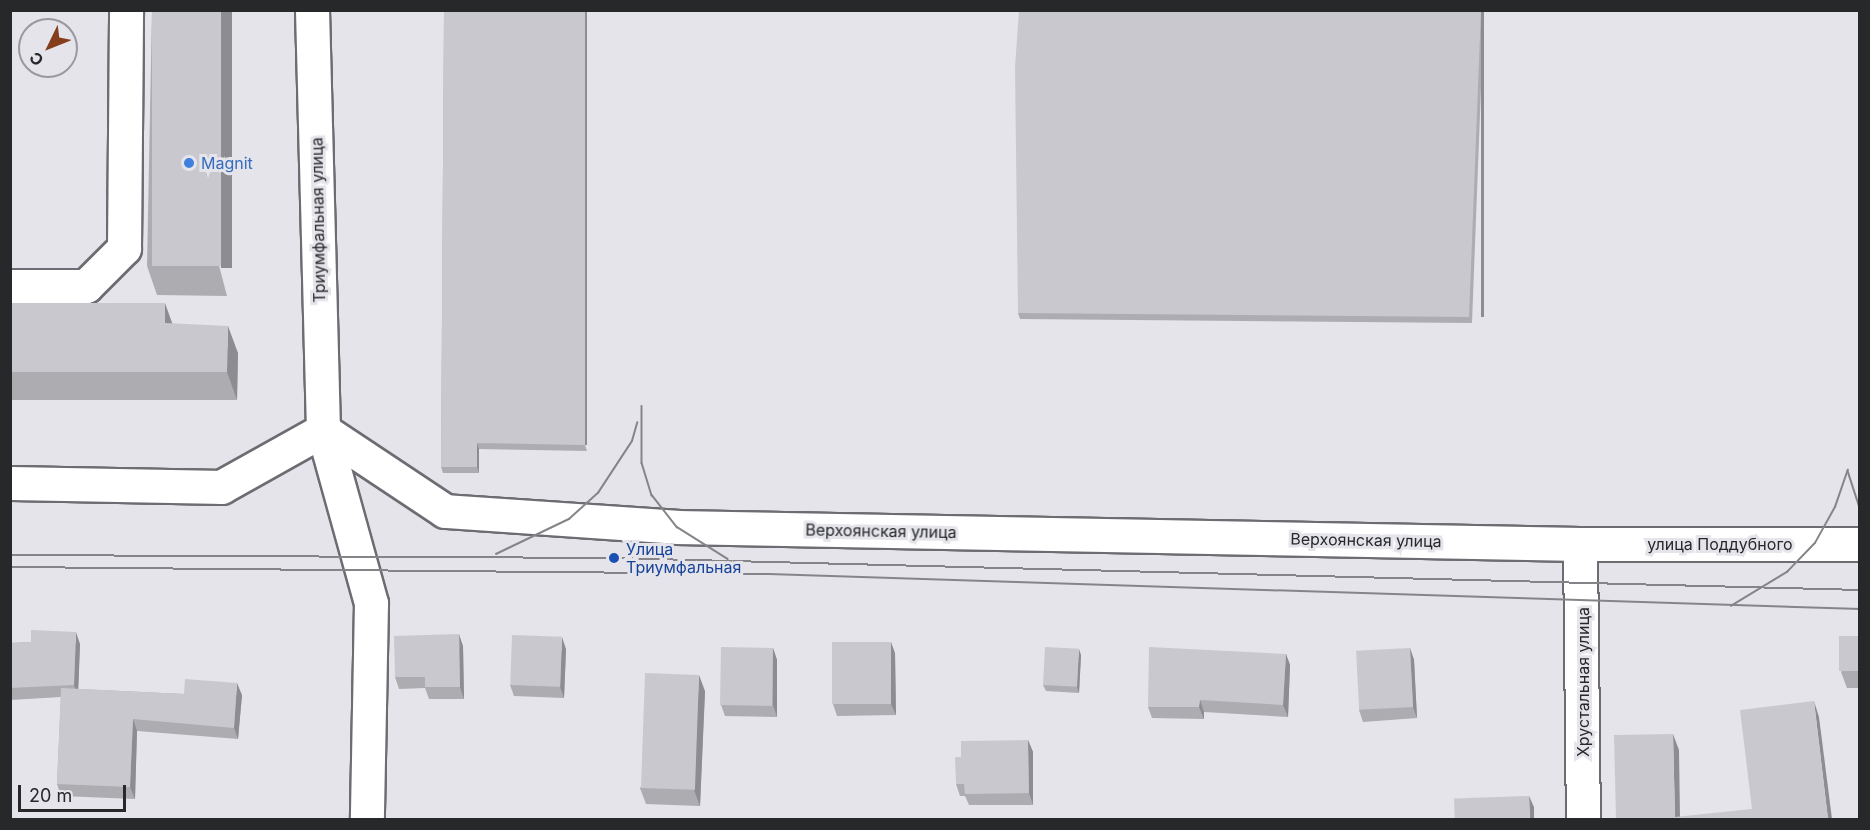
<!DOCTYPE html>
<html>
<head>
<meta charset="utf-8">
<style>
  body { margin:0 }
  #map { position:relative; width:1870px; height:830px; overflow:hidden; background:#e4e4ea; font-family:Inter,sans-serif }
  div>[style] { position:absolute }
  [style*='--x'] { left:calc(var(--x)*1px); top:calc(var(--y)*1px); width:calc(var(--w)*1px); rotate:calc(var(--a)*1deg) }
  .roads { filter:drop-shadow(2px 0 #6c6d72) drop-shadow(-2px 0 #6c6d72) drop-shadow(0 2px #6c6d72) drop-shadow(0 -2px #6c6d72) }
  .minor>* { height:33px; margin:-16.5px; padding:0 16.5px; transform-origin:16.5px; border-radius:16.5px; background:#fff }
  .tram>* { height:1.5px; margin:-0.75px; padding:0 0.75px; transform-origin:0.75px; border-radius:0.75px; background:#858589 }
  .wall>* { inset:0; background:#adacb1 }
  .shaded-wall>* { inset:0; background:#8d8c90; transform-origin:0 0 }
  .building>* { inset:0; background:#c9c8ce; transform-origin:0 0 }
  .dots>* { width:16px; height:16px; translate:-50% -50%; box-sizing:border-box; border:3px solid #e4e4ea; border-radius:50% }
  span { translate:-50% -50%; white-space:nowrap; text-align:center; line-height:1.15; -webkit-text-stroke:6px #e4e4ea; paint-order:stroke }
  .shop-label { font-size:16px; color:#366cbe }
  .left { translate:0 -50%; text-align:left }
  .street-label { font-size:16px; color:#27282a }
  .transit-label { font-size:16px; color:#164399 }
  .frame { position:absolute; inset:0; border:12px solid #27282a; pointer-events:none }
  .north { position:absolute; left:18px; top:18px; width:60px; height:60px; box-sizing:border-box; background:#e4e4ea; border:2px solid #98999d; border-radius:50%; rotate:227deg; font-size:16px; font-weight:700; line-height:24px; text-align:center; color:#27282a }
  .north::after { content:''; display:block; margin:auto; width:21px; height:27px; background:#853e1b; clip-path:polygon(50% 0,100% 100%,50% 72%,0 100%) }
  .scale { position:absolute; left:18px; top:785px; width:108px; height:27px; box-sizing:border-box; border:3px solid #27282a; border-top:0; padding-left:8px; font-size:18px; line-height:21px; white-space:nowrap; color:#27282a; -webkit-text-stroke:4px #e4e4ea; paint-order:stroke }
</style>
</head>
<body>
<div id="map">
  <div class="roads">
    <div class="minor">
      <i style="--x:312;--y:10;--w:420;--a:88.5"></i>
      <i style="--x:323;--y:430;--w:180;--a:74.5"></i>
      <i style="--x:371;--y:603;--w:217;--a:91.1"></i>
      <i style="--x:10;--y:286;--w:76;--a:0"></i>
      <i style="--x:86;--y:286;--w:54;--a:-45"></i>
      <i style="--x:124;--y:248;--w:238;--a:-89.5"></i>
      <i style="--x:10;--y:483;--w:211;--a:1.1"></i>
      <i style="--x:221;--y:487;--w:117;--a:-29.2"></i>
      <i style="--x:323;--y:430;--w:146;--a:33.6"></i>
      <i style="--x:445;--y:511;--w:233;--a:3.9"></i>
      <i style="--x:677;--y:527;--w:903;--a:1.08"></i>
      <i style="--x:1580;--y:544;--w:280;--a:0"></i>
      <i style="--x:1580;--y:544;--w:276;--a:89.4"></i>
    </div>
  </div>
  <div class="tram">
    <i style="--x:642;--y:406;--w:57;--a:90"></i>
    <i style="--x:642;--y:463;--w:34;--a:73"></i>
    <i style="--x:652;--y:495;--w:41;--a:52"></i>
    <i style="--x:677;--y:527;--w:60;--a:32.1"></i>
    <i style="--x:1848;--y:471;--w:39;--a:72"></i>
    <i style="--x:496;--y:554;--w:81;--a:-25.6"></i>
    <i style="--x:569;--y:519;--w:39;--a:-42"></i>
    <i style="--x:598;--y:493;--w:62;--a:-56.8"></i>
    <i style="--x:632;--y:441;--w:19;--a:-74"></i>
    <i style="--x:10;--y:555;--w:604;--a:0.28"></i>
    <i style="--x:614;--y:558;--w:1246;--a:1.47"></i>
    <i style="--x:10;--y:567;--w:759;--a:0.53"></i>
    <i style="--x:769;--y:574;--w:1092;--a:1.84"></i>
    <i style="--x:1731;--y:606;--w:66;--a:-31.3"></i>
    <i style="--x:1787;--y:572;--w:40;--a:-46"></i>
    <i style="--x:1815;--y:543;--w:41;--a:-60.9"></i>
    <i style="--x:1835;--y:507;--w:39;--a:-71"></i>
  </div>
  <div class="wall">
    <i style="clip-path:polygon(152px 10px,227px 296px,157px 295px,147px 266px)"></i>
    <i style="clip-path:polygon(444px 10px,587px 451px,479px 449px,479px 473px,443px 473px,441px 467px)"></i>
    <i style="clip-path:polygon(1484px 10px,1472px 323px,1020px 319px,1018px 313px)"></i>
    <i style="clip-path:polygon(10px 303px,172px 324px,238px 353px,237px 400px,10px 400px)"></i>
    <i style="clip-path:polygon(1860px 636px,1860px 688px,1847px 688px,1841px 672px)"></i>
    <i style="clip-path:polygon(31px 642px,80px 644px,78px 689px,184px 694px,242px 695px,238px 739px,137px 731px,135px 799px,61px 796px,57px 784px,61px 697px,10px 700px,10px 643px)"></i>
    <i style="clip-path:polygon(463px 646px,464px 699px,429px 699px,425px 688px,399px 689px,395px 677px)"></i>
    <i style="clip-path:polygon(773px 648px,777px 660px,777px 717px,725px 716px,721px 705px)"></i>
    <i style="clip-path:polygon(1410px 648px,1414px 660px,1417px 718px,1363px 722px,1359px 710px)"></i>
    <i style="clip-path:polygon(566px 649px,564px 698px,514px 696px,510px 685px)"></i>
    <i style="clip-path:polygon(895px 653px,896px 715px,837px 716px,833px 704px)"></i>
    <i style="clip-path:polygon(1286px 654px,1290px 665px,1288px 717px,1204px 712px,1204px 719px,1152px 718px,1148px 707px)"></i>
    <i style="clip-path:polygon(1081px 655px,1079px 693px,1046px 691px,1043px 685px)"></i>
    <i style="clip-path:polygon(705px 691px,700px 806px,646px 804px,640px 788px)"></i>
    <i style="clip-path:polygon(1028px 740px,1033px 752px,1033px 805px,969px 805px,965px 796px,960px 796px,956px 784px,961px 757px)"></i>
  </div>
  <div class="shaded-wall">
    <i style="left:221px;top:10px;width:11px;height:258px"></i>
    <i style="left:585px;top:10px;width:2px;height:435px"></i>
    <i style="left:1481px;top:10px;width:3px;height:307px"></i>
    <i style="clip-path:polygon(165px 303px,175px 331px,165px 323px)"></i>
    <i style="clip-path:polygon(228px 326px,238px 353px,237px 400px,227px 372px)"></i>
    <i style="clip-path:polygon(477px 443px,479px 449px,479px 473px,477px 467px)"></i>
    <i style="clip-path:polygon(76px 632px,80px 644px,78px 697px,74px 685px)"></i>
    <i style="clip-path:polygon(459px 634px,463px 646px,464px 699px,460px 687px)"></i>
    <i style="clip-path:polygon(562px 637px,566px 649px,564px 698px,560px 687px)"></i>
    <i style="clip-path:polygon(891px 642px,895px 653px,896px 715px,891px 704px)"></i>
    <i style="clip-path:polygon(773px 648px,777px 660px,777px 717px,773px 705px)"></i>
    <i style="clip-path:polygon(1410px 648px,1414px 660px,1417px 718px,1413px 707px)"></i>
    <i style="clip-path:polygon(1079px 649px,1081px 655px,1079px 693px,1077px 687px)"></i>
    <i style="clip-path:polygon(1286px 654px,1290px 665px,1288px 717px,1283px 705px)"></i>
    <i style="clip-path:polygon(699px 675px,705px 691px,700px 806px,694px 790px)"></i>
    <i style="clip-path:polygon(237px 683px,242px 695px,238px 739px,234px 728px)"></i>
    <i style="clip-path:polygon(1200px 700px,1204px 712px,1204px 719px,1199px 707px)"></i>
    <i style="clip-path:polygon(1814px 701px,1819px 717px,1832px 819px,1828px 819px)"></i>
    <i style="clip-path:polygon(133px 719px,137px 731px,135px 799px,130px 787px)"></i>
    <i style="clip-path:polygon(1673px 734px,1679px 750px,1680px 819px,1675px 817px)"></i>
    <i style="clip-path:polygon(1028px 740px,1033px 752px,1033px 805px,1029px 793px)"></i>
    <i style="clip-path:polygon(1529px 796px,1534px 807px,1534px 819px,1530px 819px)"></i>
  </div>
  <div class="building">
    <i style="left:152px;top:10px;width:69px;height:256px"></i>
    <i style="clip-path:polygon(444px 10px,585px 10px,585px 445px,477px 443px,477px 467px,441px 467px)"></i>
    <i style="clip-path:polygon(1019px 10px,1481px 10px,1469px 317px,1018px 313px,1015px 67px)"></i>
    <i style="clip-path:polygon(10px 303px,165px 303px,165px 323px,228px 326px,227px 372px,10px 372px)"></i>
    <i style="clip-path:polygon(31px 630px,76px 632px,74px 685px,10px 688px,10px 643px,31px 642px)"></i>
    <i style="clip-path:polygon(459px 634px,460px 687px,425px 687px,425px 677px,395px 677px,394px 636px)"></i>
    <i style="left:512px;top:635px;width:50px;height:50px;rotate:2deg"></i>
    <i style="left:1860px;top:636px;width:35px;height:21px;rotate:90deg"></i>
    <i style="left:832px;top:642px;width:59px;height:62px"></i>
    <i style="left:721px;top:647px;width:52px;height:58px;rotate:1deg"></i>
    <i style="left:1045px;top:647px;width:34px;height:38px;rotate:3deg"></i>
    <i style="clip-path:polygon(1149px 647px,1286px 654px,1283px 705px,1200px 700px,1199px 707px,1148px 707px)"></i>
    <i style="left:1410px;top:648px;width:59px;height:54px;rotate:87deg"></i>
    <i style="left:645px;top:673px;width:54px;height:115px;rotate:2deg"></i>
    <i style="clip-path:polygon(185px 679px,237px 683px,234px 728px,133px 719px,130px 787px,57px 784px,61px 688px,184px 694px)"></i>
    <i style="clip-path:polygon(1814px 701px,1828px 819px,1616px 819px,1614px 735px,1673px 734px,1675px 817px,1752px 809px,1740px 710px)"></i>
    <i style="clip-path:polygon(1028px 740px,1029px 793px,965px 794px,964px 784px,956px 784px,955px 757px,961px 757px,961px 741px)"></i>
    <i style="left:1529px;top:796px;width:23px;height:75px;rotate:88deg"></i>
  </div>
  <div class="dots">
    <i style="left:189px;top:163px;background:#3f7fe0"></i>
    <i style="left:614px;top:558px;background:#1a4fb4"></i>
  </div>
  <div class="shop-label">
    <span class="left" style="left:201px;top:163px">Magnit</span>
  </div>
  <div class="street-label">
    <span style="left:318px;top:220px;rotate:-91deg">Триумфальная улица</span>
    <span style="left:881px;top:531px;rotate:1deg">Верхоянская улица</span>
    <span style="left:1366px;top:540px;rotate:1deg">Верхоянская улица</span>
    <span style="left:1720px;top:544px">улица Поддубного</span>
    <span style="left:1583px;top:682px;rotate:-90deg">Хрустальная улица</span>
  </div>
  <div class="transit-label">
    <span class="left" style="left:626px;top:558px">Улица<br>Триумфальная</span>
  </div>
  <div class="frame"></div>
  <div class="north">С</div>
  <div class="scale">20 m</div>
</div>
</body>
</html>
